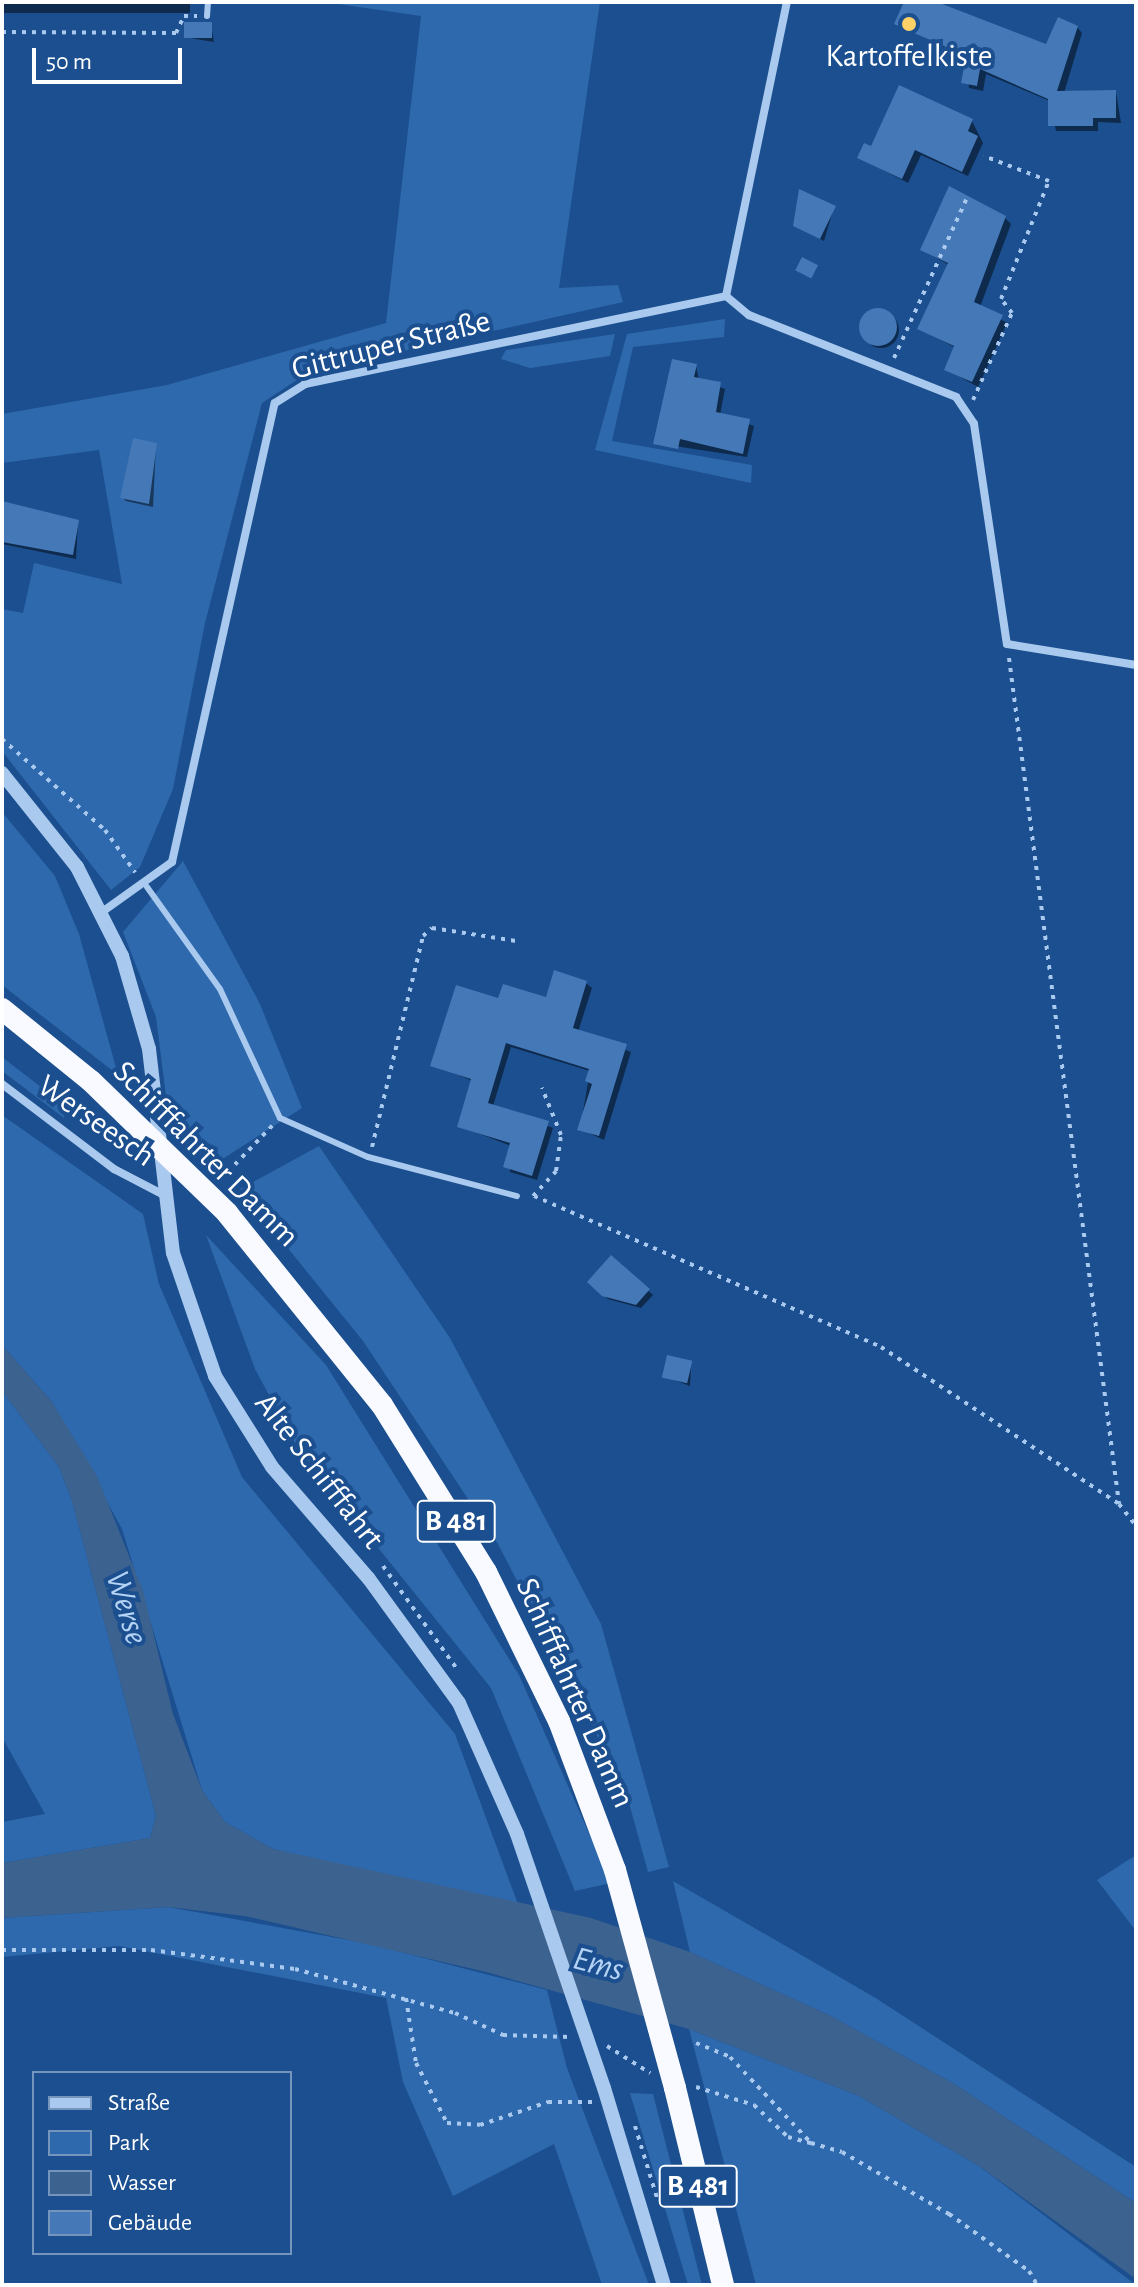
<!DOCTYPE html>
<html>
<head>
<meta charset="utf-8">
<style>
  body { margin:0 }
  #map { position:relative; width:1138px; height:2287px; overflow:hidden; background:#1b4f8f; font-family:"Alegreya Sans",sans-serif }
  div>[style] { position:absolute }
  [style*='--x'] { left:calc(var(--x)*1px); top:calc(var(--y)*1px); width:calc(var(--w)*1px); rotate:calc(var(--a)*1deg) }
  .green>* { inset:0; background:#2e69ad }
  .water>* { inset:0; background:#3c6290 }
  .shadow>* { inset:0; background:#0007; transform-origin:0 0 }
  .round { border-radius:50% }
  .building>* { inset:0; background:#4478b7; transform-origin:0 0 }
  .path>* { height:4px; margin-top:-2px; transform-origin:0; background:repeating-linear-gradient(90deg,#a9c9ee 0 4px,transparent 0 10px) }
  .service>* { height:6px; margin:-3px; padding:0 3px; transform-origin:3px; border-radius:3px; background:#a9c9ee }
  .minor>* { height:8px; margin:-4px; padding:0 4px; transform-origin:4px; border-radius:4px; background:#a9c9ee }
  .tertiary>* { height:14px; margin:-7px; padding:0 7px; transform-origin:7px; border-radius:7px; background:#a9c9ee }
  .trunk>* { height:22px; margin:-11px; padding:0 11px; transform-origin:11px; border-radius:11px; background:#f8faff }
  .tertiary-bridge>* { height:14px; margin:-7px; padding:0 7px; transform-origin:7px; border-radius:7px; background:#a9c9ee }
  .trunk-bridge>* { height:22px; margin:-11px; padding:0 11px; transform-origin:11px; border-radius:11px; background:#f8faff }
  .dots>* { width:22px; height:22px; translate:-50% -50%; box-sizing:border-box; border:4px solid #1b4f8f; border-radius:50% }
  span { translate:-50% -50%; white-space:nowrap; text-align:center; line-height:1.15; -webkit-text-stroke:8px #1b4f8f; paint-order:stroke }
  .shield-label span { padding:2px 6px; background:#1b4f8f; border:2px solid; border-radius:6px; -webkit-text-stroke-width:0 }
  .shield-label { font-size:30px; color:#fff; font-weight:700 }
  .poi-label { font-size:32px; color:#fff }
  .street-label { font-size:32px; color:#fff }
  .water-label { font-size:34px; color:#b5d3f5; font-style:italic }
  .frame { position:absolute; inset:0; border:4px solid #fff; pointer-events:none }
  .legend { position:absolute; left:32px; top:2071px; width:260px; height:184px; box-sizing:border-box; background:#1b4f8f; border:2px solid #7695bc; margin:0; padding:10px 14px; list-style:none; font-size:24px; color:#fff }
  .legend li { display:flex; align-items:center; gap:16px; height:40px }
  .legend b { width:40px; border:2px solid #7695bc }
  .scale { position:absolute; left:32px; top:48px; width:150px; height:36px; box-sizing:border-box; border:4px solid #fff; border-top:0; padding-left:10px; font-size:24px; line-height:28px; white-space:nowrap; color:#fff; -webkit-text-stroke:6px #1b4f8f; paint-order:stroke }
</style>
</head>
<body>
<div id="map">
  <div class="green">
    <i style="clip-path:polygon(324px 2px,600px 2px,559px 288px,618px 285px,623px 302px,309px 372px,262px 403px,205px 623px,173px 789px,140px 867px,111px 890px,2px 751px,2px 609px,23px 613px,34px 563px,122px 584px,99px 450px,2px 463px,2px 414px,167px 385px,386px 323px,421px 16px)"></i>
    <i style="clip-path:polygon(725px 319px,724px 337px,633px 347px,612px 441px,752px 465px,751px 483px,595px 450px,627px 334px)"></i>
    <i style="clip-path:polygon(615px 334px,610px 356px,530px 368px,501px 359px,506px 350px)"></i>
    <i style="clip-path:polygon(2px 812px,55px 876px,79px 934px,118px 1075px,2px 985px)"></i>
    <i style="clip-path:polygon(183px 861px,260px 1004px,302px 1108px,210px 1167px,170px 1128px,156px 1017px,123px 932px)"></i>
    <i style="clip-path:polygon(2px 1057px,63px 1104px,64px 1118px,2px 1071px)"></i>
    <i style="clip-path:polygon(2px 1115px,143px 1214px,159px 1284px,242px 1477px,455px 1734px,519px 1907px,273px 1849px,225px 1822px,202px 1790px,122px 1529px,52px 1402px,2px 1345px)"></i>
    <i style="clip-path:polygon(319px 1146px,450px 1338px,601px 1624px,669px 1867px,648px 1872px,626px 1792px,498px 1544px,363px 1341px,240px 1189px)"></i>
    <i style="clip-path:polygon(206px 1235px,326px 1365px,519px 1675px,611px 1883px,575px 1891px,491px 1688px,297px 1447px,255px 1369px)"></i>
    <i style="clip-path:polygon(2px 1391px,59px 1467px,72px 1501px,156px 1816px,150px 1838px,2px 1863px,2px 1822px,45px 1814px,2px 1737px)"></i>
    <i style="clip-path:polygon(1136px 1855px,1136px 1931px,1097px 1880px)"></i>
    <i style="clip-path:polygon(673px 1881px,874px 1997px,1136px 2167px,1136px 2203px,956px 2085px,829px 2015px,690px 1952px)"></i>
    <i style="clip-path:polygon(168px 1907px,370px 1944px,547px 1990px,567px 2068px,649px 2285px,602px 2285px,554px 2144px,453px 2196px,403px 2082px,386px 1998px,119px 1946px,2px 1957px,2px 1918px)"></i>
    <i style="clip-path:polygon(689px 2029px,859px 2096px,979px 2166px,1136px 2285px,756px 2285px)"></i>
    <i style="clip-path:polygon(630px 2093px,653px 2094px,702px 2285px,688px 2285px)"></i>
  </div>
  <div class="water">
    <i style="clip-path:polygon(2px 1345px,52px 1402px,97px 1476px,143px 1591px,173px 1714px,202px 1790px,225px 1822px,273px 1849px,591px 1918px,690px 1952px,829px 2015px,956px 2085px,1136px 2203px,1136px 2279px,979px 2166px,859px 2096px,689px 2029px,486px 1972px,245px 1916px,168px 1907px,2px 1918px,2px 1863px,150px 1838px,156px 1816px,72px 1501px,59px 1467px,2px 1391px)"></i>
  </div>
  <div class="shadow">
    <i style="left:2px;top:2px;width:188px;height:11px"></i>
    <i style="clip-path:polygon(906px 2px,936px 2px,1048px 47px,1077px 27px,1082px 33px,1064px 93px,1116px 92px,1121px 123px,1098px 122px,1098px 131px,1056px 131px,1050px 101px,986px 74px,983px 91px,969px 88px,967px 59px,897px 23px)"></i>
    <i style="clip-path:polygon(211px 24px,214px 42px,184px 37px)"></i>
    <i style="clip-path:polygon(972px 121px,983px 143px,968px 176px,921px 155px,908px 183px,860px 158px)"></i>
    <i style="clip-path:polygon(834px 207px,824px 241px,795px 225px)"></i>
    <i style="clip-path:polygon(1005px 218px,1011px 224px,980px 307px,1007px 323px,978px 387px,946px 369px,956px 348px,920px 329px,949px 265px,923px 250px)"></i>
    <i class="round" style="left:863px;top:312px;width:36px;height:36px"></i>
    <i style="clip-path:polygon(696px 366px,699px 380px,725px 389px,720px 415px,754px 426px,747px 457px,655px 443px)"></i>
    <i style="clip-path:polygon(156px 445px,153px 507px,126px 501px,122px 497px)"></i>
    <i style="clip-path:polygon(2px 504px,78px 522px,76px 559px,2px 544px)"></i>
    <i style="clip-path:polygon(586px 983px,592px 988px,578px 1032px,631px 1052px,604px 1140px,580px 1129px,590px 1071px,511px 1047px,493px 1106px,553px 1128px,537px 1180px,510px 1172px,511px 1146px,459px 1126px,473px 1081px,433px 1065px,500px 1001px,547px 999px)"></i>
    <i style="clip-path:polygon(611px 1258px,653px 1295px,641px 1308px,608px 1299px,590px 1281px)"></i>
    <i style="clip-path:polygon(691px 1363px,690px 1386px,664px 1376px)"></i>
  </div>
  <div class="building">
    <i style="clip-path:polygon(904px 2px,937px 2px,1046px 44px,1058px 17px,1078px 26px,1057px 91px,1116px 90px,1116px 118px,1093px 118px,1093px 126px,1048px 126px,1048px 99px,980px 69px,977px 86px,961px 83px,966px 56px,894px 24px)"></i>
    <i style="left:184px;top:22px;width:28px;height:16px"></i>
    <i style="clip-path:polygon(899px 85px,973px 119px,968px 131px,978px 136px,962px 172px,915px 150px,902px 179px,857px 158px,864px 143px,871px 146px)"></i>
    <i style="clip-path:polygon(949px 186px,1006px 216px,974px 302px,1003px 315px,972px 382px,944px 370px,954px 346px,917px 329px,948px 263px,920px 250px)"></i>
    <i style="clip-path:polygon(799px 189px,836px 206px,820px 239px,793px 226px)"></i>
    <i style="left:802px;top:257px;width:18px;height:15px;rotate:27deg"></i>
    <i class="round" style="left:859px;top:308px;width:38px;height:38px"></i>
    <i style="clip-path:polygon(672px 359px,697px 364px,694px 377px,721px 382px,716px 412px,750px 419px,743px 454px,680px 439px,678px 449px,653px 444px)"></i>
    <i style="clip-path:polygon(133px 438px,157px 443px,149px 504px,120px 498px)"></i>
    <i style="clip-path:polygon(2px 501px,79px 520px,73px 555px,2px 542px)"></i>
    <i style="clip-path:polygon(554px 970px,587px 981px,573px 1028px,627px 1044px,599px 1136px,577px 1130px,592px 1084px,585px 1081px,589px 1069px,506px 1043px,488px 1103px,549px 1121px,532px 1176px,503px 1167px,510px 1143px,457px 1127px,471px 1079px,430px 1066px,456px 985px,498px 998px,503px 984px,546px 997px)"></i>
    <i style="clip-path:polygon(611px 1255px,650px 1289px,636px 1305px,602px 1296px,587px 1282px)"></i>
    <i style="left:667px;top:1355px;width:26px;height:23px;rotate:13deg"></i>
  </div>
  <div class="path">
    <i style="--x:2;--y:32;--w:174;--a:0.3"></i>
    <i style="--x:176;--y:33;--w:19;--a:-65"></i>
    <i style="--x:184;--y:16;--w:13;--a:0"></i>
    <i style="--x:894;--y:358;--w:174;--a:-65.5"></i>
    <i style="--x:973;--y:400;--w:95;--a:-65.9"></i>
    <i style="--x:1012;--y:313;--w:18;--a:-128"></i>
    <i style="--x:1001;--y:299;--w:127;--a:-67.9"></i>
    <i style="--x:1049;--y:181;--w:70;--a:-159"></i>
    <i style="--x:1009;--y:658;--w:853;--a:82.59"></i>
    <i style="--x:1119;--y:1504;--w:28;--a:52"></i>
    <i style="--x:2;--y:739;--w:137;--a:41.5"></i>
    <i style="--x:105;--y:830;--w:52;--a:54.5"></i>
    <i style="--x:372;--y:1147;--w:217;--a:-76.4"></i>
    <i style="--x:423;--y:936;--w:12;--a:-42"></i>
    <i style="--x:432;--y:928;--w:85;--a:8.8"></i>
    <i style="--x:221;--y:1179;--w:75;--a:-46.1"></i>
    <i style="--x:533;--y:1196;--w:34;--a:-47"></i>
    <i style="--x:556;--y:1171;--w:36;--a:-82"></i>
    <i style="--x:561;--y:1135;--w:51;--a:-112"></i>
    <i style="--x:534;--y:1196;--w:378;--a:23.5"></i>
    <i style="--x:881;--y:1347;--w:285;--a:33.4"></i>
    <i style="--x:383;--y:1566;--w:127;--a:54.3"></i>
    <i style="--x:2;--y:1950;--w:149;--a:0"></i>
    <i style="--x:151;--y:1950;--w:145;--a:7.5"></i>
    <i style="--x:295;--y:1969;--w:166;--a:15.4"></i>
    <i style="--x:455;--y:2013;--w:53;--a:24.6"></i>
    <i style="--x:503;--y:2035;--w:68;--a:1.7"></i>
    <i style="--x:406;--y:1998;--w:66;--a:81.3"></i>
    <i style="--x:416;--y:2063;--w:68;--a:62.7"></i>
    <i style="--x:447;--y:2123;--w:33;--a:3"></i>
    <i style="--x:480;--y:2125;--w:72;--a:-18.7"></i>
    <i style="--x:548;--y:2102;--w:45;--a:0"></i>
    <i style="--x:696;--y:2043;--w:37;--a:22"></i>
    <i style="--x:730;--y:2057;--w:118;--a:46.7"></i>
    <i style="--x:811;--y:2143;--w:32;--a:16"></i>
    <i style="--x:842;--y:2152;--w:124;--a:30.1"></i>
    <i style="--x:949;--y:2214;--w:98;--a:35.5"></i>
    <i style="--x:1029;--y:2271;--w:16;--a:60"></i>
    <i style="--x:607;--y:2046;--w:51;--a:32.1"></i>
    <i style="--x:696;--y:2087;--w:61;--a:17.2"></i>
    <i style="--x:754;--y:2105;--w:47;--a:43.3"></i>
    <i style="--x:788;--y:2137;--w:24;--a:15"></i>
    <i style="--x:635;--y:2126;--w:75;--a:73"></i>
  </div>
  <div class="service">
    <i style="--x:207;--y:16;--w:14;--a:-86"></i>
    <i style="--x:147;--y:887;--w:125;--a:54.4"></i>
    <i style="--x:220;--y:989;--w:142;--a:65.1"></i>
    <i style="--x:280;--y:1118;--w:96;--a:23.9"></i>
    <i style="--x:368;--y:1157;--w:154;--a:14.7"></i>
  </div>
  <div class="minor">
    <i style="--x:726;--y:296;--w:30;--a:40"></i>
    <i style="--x:749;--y:315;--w:223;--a:21.6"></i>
    <i style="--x:956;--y:397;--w:32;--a:56"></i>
    <i style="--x:974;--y:424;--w:222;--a:81.5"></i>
    <i style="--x:1007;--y:644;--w:131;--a:9.2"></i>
    <i style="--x:102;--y:912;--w:86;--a:-35.5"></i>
    <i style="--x:172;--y:862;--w:470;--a:-77.4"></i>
    <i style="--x:275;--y:403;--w:36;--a:-32"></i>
    <i style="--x:305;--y:384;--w:430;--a:-11.8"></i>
    <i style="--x:726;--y:296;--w:300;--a:-78.3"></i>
    <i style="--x:2;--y:1084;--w:141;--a:37.2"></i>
    <i style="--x:114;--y:1169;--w:56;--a:27.5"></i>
  </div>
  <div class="tertiary">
    <i style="--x:2;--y:773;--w:120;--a:51.4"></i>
    <i style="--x:77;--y:867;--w:100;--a:63.2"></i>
    <i style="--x:122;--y:956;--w:97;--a:73.8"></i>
    <i style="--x:149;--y:1049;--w:205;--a:83.3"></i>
    <i style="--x:173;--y:1253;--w:130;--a:71.1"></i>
    <i style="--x:215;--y:1376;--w:107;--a:57.9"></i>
    <i style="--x:272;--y:1467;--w:148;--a:49.1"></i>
    <i style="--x:369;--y:1579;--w:153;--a:54"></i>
    <i style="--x:459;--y:1703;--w:143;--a:66.1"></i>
    <i style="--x:604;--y:2088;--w:206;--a:73.1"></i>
  </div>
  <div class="trunk">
    <i style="--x:2;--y:1009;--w:114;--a:39"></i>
    <i style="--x:227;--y:1213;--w:247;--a:51.1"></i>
    <i style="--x:382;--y:1405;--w:197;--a:58.1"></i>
    <i style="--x:486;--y:1572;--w:166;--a:63.9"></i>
    <i style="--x:559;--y:1721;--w:159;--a:69.4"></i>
    <i style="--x:675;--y:2088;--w:203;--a:76.3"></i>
  </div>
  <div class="tertiary-bridge">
    <i style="--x:517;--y:1834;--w:268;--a:71.1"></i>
  </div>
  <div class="trunk-bridge">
    <i style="--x:91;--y:1081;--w:190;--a:44.1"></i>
    <i style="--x:615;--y:1870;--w:226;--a:74.6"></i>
  </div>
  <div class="dots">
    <i style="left:909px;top:24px;background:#ffd166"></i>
  </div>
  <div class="shield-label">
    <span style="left:456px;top:1521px">B 481</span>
    <span style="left:698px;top:2186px">B 481</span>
  </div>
  <div class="poi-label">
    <span style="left:909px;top:56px">Kartoffelkiste</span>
  </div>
  <div class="street-label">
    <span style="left:391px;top:345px;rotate:-14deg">Gittruper Straße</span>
    <span style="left:96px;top:1121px;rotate:35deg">Werseesch</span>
    <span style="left:206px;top:1154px;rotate:45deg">Schifffahrter Damm</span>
    <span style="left:319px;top:1471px;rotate:52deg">Alte Schifffahrt</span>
    <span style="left:575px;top:1693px;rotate:66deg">Schifffahrter Damm</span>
  </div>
  <div class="water-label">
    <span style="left:126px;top:1608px;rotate:73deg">Werse</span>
    <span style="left:598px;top:1965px;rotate:15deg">Ems</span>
  </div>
  <div class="frame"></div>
  <ul class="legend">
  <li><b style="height:10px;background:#a9c9ee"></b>Straße</li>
  <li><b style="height:22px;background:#2e69ad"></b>Park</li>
  <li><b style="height:22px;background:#3c6290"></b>Wasser</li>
  <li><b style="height:22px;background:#4478b7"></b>Gebäude</li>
  </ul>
  <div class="scale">50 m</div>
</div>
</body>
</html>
